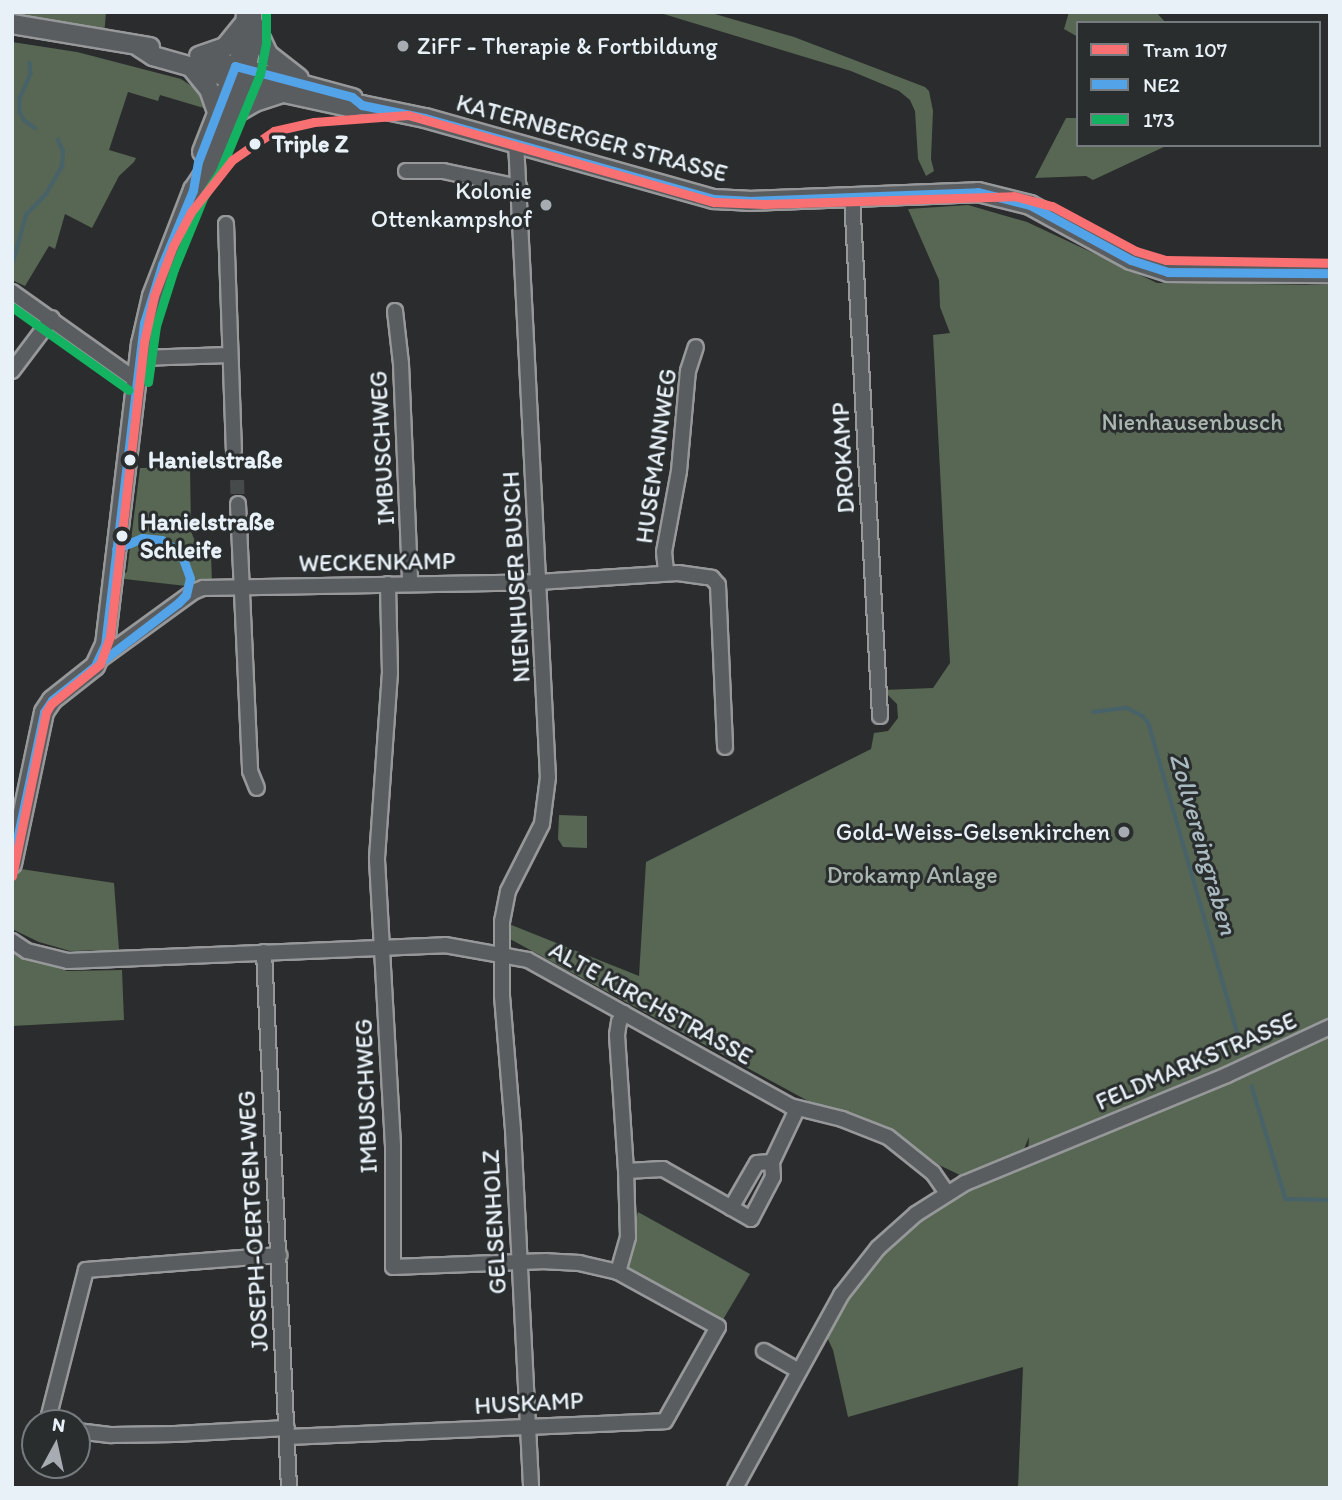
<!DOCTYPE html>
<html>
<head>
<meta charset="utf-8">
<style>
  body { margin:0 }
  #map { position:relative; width:1342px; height:1500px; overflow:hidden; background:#2b2c2d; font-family:Itim,sans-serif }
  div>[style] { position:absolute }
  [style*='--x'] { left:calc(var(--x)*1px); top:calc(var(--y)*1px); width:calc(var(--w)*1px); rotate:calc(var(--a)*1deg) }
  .green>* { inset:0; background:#576753 }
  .stream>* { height:3.5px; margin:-1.75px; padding:0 1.75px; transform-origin:1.75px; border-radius:1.75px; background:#486269 }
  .minor-tunnel>* { height:14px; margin-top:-7px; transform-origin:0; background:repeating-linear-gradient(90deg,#474a4b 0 14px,transparent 0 21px) }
  .roads { filter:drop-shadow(2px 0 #96989a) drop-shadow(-2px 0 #96989a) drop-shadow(0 2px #96989a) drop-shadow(0 -2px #96989a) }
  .minor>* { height:14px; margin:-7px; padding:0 7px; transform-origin:7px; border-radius:7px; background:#5a5d60 }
  .major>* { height:18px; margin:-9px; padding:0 9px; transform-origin:9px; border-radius:9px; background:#5a5d60 }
  .tram>* { height:2px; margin:-1px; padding:0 1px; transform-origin:1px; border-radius:1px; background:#636566 }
  .bus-1>* { height:9px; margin:-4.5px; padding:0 4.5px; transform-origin:4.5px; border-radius:4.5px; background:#53a3e8 }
  .bus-2>* { height:9px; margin:-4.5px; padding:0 4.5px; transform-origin:4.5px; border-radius:4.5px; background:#13b361 }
  .tram-1>* { height:9px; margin:-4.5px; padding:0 4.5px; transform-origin:4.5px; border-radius:4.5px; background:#f87072 }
  .dots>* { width:19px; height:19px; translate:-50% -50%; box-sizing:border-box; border:4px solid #2a2d2e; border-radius:50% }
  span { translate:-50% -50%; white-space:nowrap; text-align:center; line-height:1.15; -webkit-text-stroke:6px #2a2d2e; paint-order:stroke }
  .poi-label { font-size:24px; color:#e8f1f8 }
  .left { translate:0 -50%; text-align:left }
  .right { translate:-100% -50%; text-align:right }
  .street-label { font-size:24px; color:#e8f1f8 }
  .stop-label { font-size:24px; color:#e8f1f8; font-weight:700 }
  .park-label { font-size:24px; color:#aab7b0 }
  .water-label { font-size:26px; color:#a9bac1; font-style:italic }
  .frame { position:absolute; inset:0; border:14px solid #e8f1f8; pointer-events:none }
  .legend { position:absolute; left:1076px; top:21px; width:245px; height:126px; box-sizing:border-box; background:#2a2d2e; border:2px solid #767b7f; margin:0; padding:9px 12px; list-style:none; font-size:21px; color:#e8f1f8 }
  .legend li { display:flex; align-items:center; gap:14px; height:35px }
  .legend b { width:35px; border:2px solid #767b7f }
  .north { position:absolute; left:21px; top:1409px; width:70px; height:70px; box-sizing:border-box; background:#2a2d2e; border:2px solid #767b7f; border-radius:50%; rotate:8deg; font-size:19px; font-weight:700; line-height:28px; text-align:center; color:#e8f1f8 }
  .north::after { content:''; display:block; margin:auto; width:24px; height:32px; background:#a6acb1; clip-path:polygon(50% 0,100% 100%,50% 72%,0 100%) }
</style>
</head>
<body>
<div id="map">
  <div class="green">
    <i style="clip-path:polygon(12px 12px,106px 12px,104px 37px,12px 22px)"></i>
    <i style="clip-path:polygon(657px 12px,708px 12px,794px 37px,925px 87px,929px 91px,933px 111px,931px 159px,934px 171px,926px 176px,918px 159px,915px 111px,910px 100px,899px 91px,851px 71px)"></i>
    <i style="clip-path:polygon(1069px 12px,1156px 12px,1166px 23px,1078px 23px,1078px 37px,1064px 29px)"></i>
    <i style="clip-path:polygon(12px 42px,77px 52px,181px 79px,202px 93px,207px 109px,160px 95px,158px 101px,128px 92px,109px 150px,136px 158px,134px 162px,119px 176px,92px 228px,65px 214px,55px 249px,49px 246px,25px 286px,12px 280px)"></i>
    <i style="clip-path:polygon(1066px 118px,1078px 118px,1078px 145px,1168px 145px,1093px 180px,1086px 176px,1035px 178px)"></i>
    <i style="clip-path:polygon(968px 205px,1027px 222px,1157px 283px,1330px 285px,1330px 1488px,1018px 1488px,1023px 1367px,848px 1417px,833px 1350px,826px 1335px,845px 1296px,898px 1234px,951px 1197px,1028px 1154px,1029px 1137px,1024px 1149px,964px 1177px,821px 1108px,510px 939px,509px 924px,639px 976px,646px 862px,871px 749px,874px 733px,888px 731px,898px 718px,897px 704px,883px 690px,933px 688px,950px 663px,933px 335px,950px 333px,940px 307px,939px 280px,908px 209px)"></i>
    <i style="clip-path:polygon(190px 467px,191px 531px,197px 547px,211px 554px,212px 583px,186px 586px,116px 578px,127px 572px,140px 468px)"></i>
    <i style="clip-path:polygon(559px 815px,587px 816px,587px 848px,563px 847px,558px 839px)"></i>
    <i style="clip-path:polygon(21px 869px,114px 883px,119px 950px,70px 951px,39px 942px,14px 930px,12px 883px)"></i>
    <i style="clip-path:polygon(12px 952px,67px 971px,122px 970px,124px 1020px,12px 1026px)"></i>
    <i style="clip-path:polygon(638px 1212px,750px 1274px,721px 1323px,621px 1271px)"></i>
  </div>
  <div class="stream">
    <i style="--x:30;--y:63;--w:11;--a:85"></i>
    <i style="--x:31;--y:74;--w:27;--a:114"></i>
    <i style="--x:20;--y:99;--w:13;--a:90"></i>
    <i style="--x:20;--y:112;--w:9;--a:63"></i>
    <i style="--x:24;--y:120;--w:14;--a:36"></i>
    <i style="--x:12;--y:266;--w:53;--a:-74.6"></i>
    <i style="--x:26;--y:215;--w:29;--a:-46"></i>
    <i style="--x:46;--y:194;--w:32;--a:-60"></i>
    <i style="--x:62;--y:166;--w:14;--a:-86"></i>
    <i style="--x:63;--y:152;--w:13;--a:-113"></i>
    <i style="--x:1093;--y:712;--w:34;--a:-7"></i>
    <i style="--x:1127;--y:708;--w:18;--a:27"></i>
    <i style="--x:1143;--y:716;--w:10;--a:53"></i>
    <i style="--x:1149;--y:724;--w:323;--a:74"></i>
    <i style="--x:1252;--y:1086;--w:118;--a:73.3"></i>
    <i style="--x:1286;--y:1199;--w:44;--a:1.3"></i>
  </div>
  <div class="minor-tunnel">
    <i style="--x:237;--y:480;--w:24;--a:88"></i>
  </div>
  <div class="roads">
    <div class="minor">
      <i style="--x:235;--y:66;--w:26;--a:-74"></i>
      <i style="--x:242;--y:41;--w:29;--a:-86"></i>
      <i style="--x:248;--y:70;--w:29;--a:-78"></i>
      <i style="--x:254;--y:42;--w:30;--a:-90"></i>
      <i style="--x:516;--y:142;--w:636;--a:87.12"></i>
      <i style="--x:548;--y:777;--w:47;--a:97.3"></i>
      <i style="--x:542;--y:824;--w:75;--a:116.9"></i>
      <i style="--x:508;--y:891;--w:31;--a:101"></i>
      <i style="--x:502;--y:921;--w:75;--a:90"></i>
      <i style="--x:502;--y:996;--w:134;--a:85.3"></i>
      <i style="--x:513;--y:1130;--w:358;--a:87.1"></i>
      <i style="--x:406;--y:171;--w:37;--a:0"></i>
      <i style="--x:443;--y:171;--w:78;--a:11.9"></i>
      <i style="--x:852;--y:197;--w:520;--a:86.91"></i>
      <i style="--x:226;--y:224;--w:227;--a:88"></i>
      <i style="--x:12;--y:292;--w:152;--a:35.4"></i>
      <i style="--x:395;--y:311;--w:53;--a:83.5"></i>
      <i style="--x:401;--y:364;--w:219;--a:87.6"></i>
      <i style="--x:139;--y:358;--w:90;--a:-1.9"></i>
      <i style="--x:12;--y:371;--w:66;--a:-53"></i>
      <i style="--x:238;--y:504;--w:267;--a:87.4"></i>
      <i style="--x:250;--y:771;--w:18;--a:68"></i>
      <i style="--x:666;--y:571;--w:19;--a:-96"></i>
      <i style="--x:664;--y:552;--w:82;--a:-79.5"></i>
      <i style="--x:679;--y:471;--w:100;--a:-84.9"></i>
      <i style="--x:688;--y:371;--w:25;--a:-72"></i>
      <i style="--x:98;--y:661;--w:117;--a:-36"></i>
      <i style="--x:193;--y:592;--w:11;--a:-22"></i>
      <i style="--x:203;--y:588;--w:335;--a:-1"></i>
      <i style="--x:538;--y:582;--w:140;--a:-3.7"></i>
      <i style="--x:678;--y:573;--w:34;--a:8"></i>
      <i style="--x:712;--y:578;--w:9;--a:49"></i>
      <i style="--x:718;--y:585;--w:162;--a:87.5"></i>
      <i style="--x:12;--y:941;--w:18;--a:34"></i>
      <i style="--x:27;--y:951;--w:42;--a:13.7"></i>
      <i style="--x:68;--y:961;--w:377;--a:-2.4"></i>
      <i style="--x:445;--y:945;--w:84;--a:10.2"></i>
      <i style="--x:528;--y:960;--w:300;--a:29.1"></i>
      <i style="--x:790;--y:1106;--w:54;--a:14"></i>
      <i style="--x:842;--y:1119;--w:49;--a:21.4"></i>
      <i style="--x:888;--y:1137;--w:58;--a:38.7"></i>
      <i style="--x:933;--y:1173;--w:24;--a:55"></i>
      <i style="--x:264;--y:952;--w:537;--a:87.33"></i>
      <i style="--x:624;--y:1013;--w:10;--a:119"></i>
      <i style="--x:619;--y:1022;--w:13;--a:99"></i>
      <i style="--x:617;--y:1035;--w:136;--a:86.2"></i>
      <i style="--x:626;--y:1171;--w:37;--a:-3"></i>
      <i style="--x:663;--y:1169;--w:101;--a:29.6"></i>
      <i style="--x:751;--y:1219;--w:47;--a:-62.4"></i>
      <i style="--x:773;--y:1177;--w:15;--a:-94"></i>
      <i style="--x:772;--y:1162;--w:59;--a:-64.7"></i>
      <i style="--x:731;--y:1208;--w:52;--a:-60"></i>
      <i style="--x:757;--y:1163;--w:15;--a:-4"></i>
      <i style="--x:618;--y:1272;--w:36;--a:-74"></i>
      <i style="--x:628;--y:1237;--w:66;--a:-91.7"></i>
      <i style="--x:764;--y:1351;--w:40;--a:29.7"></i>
      <i style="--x:47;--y:1423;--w:158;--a:-75.7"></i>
      <i style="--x:86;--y:1270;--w:194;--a:-4.4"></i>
      <i style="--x:77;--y:1431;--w:35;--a:7"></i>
      <i style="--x:112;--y:1435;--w:63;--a:-0.9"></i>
      <i style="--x:175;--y:1434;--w:112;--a:-3.1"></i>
      <i style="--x:287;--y:1437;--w:378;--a:-2.4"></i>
      <i style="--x:665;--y:1421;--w:108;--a:-60.6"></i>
      <i style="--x:718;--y:1327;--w:114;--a:-151.2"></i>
      <i style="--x:618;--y:1272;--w:39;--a:-167"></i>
      <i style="--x:580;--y:1263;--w:34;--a:-177"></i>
      <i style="--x:546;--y:1261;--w:153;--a:177.8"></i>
      <i style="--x:393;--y:1267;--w:121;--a:-90"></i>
      <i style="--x:393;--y:1146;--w:288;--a:-93.2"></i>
      <i style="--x:377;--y:858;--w:185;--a:-86"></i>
      <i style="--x:390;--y:673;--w:89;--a:-91.3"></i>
      <i style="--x:735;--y:1488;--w:220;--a:-61.2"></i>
      <i style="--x:841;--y:1295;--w:60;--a:-51.8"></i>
      <i style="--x:878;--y:1248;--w:51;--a:-41.8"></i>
      <i style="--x:916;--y:1214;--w:58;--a:-32.3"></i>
      <i style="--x:965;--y:1183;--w:283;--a:-22.4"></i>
      <i style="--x:1227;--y:1075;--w:114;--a:-25"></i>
    </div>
    <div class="major">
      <i style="--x:12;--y:24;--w:140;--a:9.5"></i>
      <i style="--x:255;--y:26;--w:31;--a:65"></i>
      <i style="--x:268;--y:54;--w:39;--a:38"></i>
      <i style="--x:139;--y:47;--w:17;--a:33"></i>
      <i style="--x:153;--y:56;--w:136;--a:15.8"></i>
      <i style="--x:284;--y:93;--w:66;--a:12.3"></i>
      <i style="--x:348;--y:107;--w:14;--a:-8"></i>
      <i style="--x:362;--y:105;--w:64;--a:11.7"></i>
      <i style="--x:425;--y:118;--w:300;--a:15.7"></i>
      <i style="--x:714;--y:199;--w:34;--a:3"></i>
      <i style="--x:748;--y:201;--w:230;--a:-2.2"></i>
      <i style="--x:978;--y:192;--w:54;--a:14"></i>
      <i style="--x:1030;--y:205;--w:115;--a:28.6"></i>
      <i style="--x:1131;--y:260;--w:39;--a:18"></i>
      <i style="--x:1168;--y:272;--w:162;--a:0.4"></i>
      <i style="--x:199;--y:56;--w:28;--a:-19"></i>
      <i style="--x:225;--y:47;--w:28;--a:-51"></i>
      <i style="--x:208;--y:59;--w:150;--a:15.1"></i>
      <i style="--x:191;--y:67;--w:28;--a:51"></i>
      <i style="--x:209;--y:89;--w:24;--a:71"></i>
      <i style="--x:229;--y:117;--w:30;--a:-30"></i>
      <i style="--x:255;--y:102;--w:29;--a:-18"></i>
      <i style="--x:202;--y:152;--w:90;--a:-68.6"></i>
      <i style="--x:12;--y:864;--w:155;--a:-78.1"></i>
      <i style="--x:44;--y:712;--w:14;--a:-56"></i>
      <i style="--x:52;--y:700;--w:55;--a:-38.3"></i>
      <i style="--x:95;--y:666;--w:23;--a:-65"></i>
      <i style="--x:105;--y:645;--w:303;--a:-83.2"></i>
      <i style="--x:141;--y:344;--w:49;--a:-77.1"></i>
      <i style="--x:152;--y:296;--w:114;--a:-68.9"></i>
      <i style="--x:193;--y:190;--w:29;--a:-56"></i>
      <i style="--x:209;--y:166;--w:104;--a:-67.9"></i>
    </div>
  </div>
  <div class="tram">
    <i style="--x:93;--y:671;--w:105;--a:-38.4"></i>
    <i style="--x:175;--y:606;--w:25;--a:-61"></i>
    <i style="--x:187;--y:584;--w:17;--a:-90"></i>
    <i style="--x:187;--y:567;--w:11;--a:-117"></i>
    <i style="--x:182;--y:557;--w:15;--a:-132"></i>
    <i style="--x:172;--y:546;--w:13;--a:-153"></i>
    <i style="--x:160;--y:540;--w:26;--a:176"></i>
    <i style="--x:134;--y:542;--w:30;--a:136"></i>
  </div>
  <div class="bus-1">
    <i style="--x:89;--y:671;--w:112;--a:-37.4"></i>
    <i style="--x:178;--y:603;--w:11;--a:-45"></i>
    <i style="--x:186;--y:595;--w:17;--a:-77"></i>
    <i style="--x:190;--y:578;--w:27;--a:-110"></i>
    <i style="--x:181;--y:553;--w:23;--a:-146"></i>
    <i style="--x:162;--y:540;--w:20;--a:-174"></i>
    <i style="--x:142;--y:538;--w:28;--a:157"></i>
    <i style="--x:12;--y:863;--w:154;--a:-78"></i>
    <i style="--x:44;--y:712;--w:14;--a:-56"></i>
    <i style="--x:52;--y:700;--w:55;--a:-38.3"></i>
    <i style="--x:95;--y:666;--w:23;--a:-65"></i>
    <i style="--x:105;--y:645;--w:324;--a:-83.1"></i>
    <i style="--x:144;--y:323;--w:61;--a:-72.8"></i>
    <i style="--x:162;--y:265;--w:81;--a:-67.5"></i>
    <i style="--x:193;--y:190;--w:28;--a:-80"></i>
    <i style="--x:198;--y:162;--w:103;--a:-68.9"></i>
    <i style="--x:235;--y:66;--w:121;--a:14.8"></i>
    <i style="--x:352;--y:97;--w:13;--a:39"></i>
    <i style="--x:362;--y:105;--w:64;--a:11.7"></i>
    <i style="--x:425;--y:118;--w:300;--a:15.7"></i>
    <i style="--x:714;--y:199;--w:34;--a:3"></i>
    <i style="--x:748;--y:201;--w:230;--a:-2.2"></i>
    <i style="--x:978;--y:192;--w:54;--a:14"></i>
    <i style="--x:1030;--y:205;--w:115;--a:28.6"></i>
    <i style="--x:1131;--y:260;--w:39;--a:18"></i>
    <i style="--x:1168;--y:272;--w:162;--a:0.4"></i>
  </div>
  <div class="bus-2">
    <i style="--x:12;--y:307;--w:143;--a:35.4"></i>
    <i style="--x:148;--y:382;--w:57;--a:-81.9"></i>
    <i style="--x:156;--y:326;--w:60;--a:-72.5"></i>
    <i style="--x:174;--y:269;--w:79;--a:-67.7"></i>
    <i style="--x:204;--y:196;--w:30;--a:-57"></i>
    <i style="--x:220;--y:171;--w:105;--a:-67.6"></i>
    <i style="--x:260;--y:74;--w:32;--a:-79"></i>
    <i style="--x:266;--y:43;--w:31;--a:-90"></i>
  </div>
  <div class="tram-1">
    <i style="--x:12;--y:876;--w:167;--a:-78.3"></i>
    <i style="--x:46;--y:712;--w:9;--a:-58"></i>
    <i style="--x:51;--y:704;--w:63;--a:-39.2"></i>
    <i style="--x:100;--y:664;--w:30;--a:-70"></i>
    <i style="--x:110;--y:636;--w:296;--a:-83.4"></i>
    <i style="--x:144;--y:342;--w:47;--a:-77.7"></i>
    <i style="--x:154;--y:296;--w:53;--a:-69.2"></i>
    <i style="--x:173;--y:246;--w:38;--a:-62"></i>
    <i style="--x:191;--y:212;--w:66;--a:-51.7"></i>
    <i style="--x:232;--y:160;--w:51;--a:-34.6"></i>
    <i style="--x:274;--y:131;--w:41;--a:-12.7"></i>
    <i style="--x:314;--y:122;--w:94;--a:-4.3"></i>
    <i style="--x:408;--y:115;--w:318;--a:15.9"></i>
    <i style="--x:714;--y:202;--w:50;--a:2.3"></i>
    <i style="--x:764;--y:204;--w:250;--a:-1.8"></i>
    <i style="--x:1014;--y:196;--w:39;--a:15"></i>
    <i style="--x:1052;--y:206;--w:95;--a:28.2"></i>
    <i style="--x:1136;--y:251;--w:31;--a:17"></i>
    <i style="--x:1166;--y:260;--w:164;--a:1"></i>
  </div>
  <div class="dots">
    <i style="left:403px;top:46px;background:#a6acb1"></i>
    <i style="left:255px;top:144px;background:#e8f1f8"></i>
    <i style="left:546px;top:205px;background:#a6acb1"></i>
    <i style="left:130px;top:460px;background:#e8f1f8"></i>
    <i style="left:122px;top:536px;background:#e8f1f8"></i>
    <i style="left:1124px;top:832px;background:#a6acb1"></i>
  </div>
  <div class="poi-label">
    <span class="left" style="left:417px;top:46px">ZiFF - Therapie &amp; Fortbildung</span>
    <span class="right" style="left:532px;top:205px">Kolonie<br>Ottenkampshof</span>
    <span class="right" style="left:1110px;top:832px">Gold-Weiss-Gelsenkirchen</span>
  </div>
  <div class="street-label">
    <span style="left:592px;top:138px;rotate:15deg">KATERNBERGER STRASSE</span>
    <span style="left:382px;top:448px;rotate:-93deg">IMBUSCHWEG</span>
    <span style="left:656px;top:456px;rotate:-82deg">HUSEMANNWEG</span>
    <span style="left:843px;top:458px;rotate:-93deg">DROKAMP</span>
    <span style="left:377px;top:562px;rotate:-1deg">WECKENKAMP</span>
    <span style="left:516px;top:577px;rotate:-93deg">NIENHUSER BUSCH</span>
    <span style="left:651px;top:1003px;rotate:29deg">ALTE KIRCHSTRASSE</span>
    <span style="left:1196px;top:1061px;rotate:-23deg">FELDMARKSTRASSE</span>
    <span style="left:366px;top:1096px;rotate:-92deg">IMBUSCHWEG</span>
    <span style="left:253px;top:1221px;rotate:-93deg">JOSEPH-OERTGEN-WEG</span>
    <span style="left:494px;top:1222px;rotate:-93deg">GELSENHOLZ</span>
    <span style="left:529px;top:1403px;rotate:-3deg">HUSKAMP</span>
  </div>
  <div class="stop-label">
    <span class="left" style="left:272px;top:144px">Triple Z</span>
    <span class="left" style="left:148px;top:460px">Hanielstraße</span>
    <span class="left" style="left:140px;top:536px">Hanielstraße<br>Schleife</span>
  </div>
  <div class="park-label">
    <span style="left:1192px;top:422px">Nienhausenbusch</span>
    <span style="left:912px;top:875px">Drokamp Anlage</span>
  </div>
  <div class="water-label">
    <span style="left:1203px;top:844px;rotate:74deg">Zollvereingraben</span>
  </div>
  <div class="frame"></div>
  <ul class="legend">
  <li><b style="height:9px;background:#f87072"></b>Tram 107</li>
  <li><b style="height:9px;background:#53a3e8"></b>NE2</li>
  <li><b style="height:9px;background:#13b361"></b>173</li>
  </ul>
  <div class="north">N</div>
</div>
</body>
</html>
